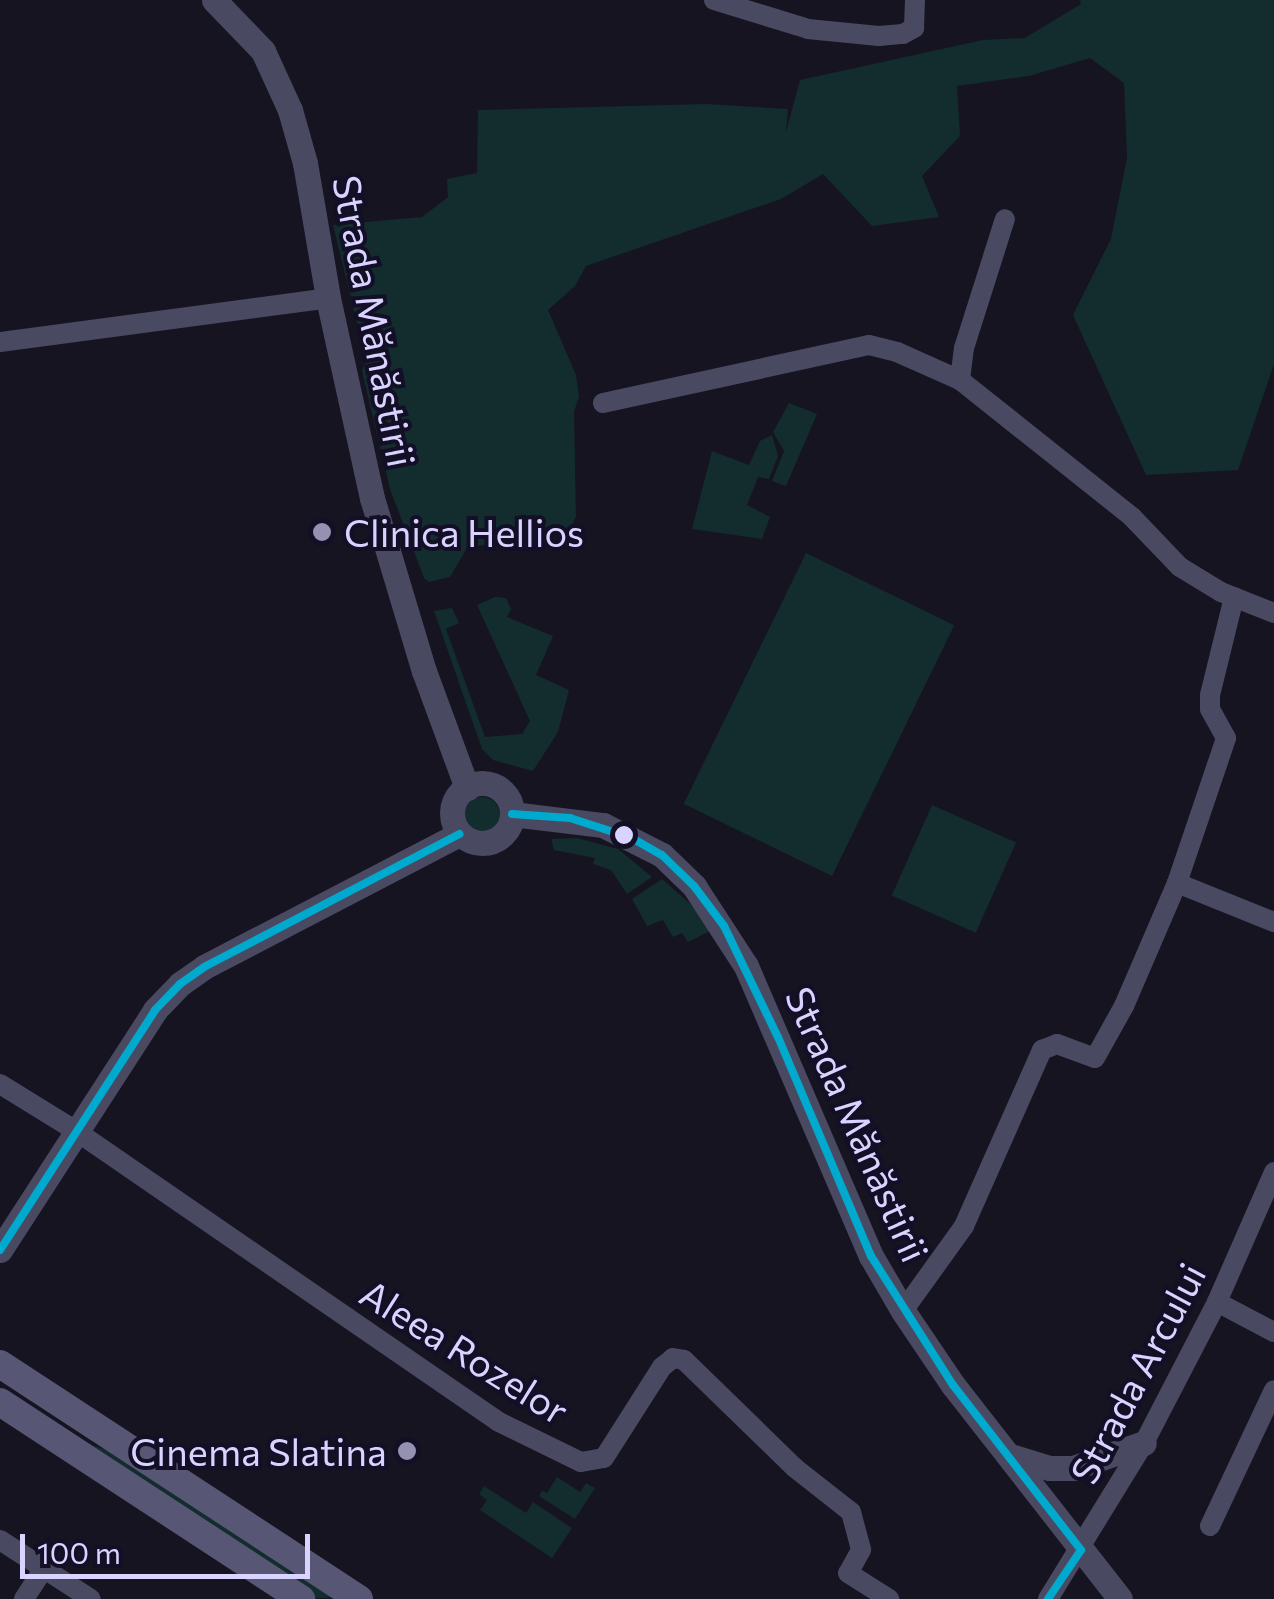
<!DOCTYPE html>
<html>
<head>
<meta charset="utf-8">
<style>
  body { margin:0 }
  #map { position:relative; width:1274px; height:1599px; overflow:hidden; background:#161421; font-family:Commissioner,sans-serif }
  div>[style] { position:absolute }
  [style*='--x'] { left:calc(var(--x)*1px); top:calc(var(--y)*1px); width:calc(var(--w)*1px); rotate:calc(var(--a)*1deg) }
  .green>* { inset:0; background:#132c2d; transform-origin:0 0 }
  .round { border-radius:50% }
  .minor>* { height:20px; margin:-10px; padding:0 10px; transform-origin:10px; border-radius:10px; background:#4a4962 }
  .tertiary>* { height:25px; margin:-12.5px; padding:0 12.5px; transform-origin:12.5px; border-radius:12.5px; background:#4a4962 }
  .tertiary>.ring { margin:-12.5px; padding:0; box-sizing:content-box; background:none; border:25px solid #4a4962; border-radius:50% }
  .secondary>* { height:28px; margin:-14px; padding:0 14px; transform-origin:14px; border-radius:14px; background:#575674 }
  .bus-1>* { height:8px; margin:-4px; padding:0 4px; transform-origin:4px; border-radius:4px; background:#00a9ce }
  .dots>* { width:28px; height:28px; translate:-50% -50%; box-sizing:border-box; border:5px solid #130f26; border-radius:50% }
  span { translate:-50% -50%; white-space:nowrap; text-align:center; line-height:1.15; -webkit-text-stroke:8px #130f26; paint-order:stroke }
  .street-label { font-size:38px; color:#d9d4ff }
  .poi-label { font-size:38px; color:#d9d4ff }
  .left { translate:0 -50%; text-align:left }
  .right { translate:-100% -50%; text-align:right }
  .scale { position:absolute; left:20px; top:1534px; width:290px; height:45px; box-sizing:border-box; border:5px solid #d9d4ff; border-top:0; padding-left:12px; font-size:30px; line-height:35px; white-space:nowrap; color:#d9d4ff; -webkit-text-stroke:8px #130f26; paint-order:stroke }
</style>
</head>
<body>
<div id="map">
  <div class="green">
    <i style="clip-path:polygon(1080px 0,1274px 0,1274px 364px,1238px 470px,1146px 475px,1073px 315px,1111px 239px,1127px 158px,1124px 83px,1090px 58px,1029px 76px,957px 86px,960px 136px,922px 176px,939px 217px,872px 226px,823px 174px,781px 199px,586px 266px,575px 286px,548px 310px,576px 375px,579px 396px,574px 412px,576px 516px,571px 528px,467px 548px,450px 577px,429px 582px,424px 578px,390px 489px,362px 371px,366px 359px,333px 225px,422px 217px,448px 197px,447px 179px,477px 173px,478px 110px,706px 104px,788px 109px,786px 132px,800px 80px,983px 40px,1025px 38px,1081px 4px)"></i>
    <i style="clip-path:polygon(789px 403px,817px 414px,786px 486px,772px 481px,784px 451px,773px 432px)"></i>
    <i style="clip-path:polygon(772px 435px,778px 456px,769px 479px,758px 477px,747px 505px,770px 517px,762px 539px,692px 529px,712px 451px,749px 465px,760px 441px)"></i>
    <i style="left:806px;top:553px;width:165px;height:279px;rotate:26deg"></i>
    <i style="clip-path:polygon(495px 597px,506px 598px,511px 609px,507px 617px,553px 636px,536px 675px,569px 690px,558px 732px,533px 771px,493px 760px,482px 749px,434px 611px,452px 608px,459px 623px,446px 629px,485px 737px,522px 734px,530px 721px,477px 605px)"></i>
    <i class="round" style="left:464px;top:797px;width:36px;height:36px"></i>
    <i style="left:932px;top:805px;width:92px;height:99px;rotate:24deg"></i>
    <i style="clip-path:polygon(577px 838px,618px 849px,652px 877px,627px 894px,611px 870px,593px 864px,595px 858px,554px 850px,551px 839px)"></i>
    <i style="clip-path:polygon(662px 879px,703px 915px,714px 929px,688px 942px,682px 933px,673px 937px,663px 920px,647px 926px,632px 899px)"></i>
    <i style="clip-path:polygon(81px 1442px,114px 1452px,335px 1597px,307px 1599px)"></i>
    <i style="clip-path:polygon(557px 1477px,580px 1492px,586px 1483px,595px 1488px,575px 1519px,539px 1496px,542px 1491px,547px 1493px)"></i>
    <i style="clip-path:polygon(484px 1486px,526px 1513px,533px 1502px,572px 1528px,552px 1558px,480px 1510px,487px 1500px,479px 1494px)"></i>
  </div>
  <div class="minor">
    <i style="--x:714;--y:0;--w:98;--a:17.1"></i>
    <i style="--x:808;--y:29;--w:71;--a:5.6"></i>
    <i style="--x:879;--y:36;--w:24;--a:-5"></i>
    <i style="--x:903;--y:34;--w:13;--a:-29"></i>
    <i style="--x:914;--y:28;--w:28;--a:-88"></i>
    <i style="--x:0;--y:342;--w:331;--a:-7.6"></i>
    <i style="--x:960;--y:380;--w:32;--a:-83"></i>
    <i style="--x:964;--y:348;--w:135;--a:-72.4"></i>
    <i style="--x:603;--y:403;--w:272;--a:-12.3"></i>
    <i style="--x:869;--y:345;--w:29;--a:14"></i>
    <i style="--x:897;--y:352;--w:69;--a:24"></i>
    <i style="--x:960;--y:380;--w:220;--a:38.5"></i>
    <i style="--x:1132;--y:517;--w:69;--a:46.2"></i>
    <i style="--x:1180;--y:567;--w:48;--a:31.4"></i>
    <i style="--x:1221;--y:592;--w:57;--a:21.6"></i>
    <i style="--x:1177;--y:883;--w:105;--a:21.9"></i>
    <i style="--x:0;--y:1084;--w:89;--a:31.7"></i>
    <i style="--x:76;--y:1131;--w:513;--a:34.53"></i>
    <i style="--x:499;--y:1422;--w:91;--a:26"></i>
    <i style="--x:581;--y:1462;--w:23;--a:-10"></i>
    <i style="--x:604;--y:1458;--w:108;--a:-57.5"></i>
    <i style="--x:662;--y:1367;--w:14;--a:-39"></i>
    <i style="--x:673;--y:1358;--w:11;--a:10"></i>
    <i style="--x:684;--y:1360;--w:155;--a:44.2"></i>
    <i style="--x:795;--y:1468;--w:71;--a:38.2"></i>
    <i style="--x:851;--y:1512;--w:39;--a:75"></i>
    <i style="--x:861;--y:1550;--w:26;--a:119"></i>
    <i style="--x:848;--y:1573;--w:49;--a:32.4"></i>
    <i style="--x:1217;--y:1302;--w:64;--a:27.8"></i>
    <i style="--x:903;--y:1311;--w:105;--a:-54.3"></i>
    <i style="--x:964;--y:1226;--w:193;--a:-66.1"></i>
    <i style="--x:1042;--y:1050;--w:16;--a:-22"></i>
    <i style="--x:1057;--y:1044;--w:40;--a:20.2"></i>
    <i style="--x:1095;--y:1058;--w:60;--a:-60.9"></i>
    <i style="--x:1124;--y:1006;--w:134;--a:-66.7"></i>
    <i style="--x:1177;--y:883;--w:153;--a:-71.3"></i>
    <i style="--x:1226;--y:738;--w:33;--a:-119"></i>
    <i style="--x:1210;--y:709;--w:14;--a:-90"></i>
    <i style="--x:1210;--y:695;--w:101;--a:-76.2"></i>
    <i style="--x:1210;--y:1526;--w:150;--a:-64.8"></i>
    <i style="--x:0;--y:1540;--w:108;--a:33"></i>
    <i style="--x:24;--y:1599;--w:37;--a:-57"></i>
    <i style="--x:1048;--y:1599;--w:183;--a:-58.4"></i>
    <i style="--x:1144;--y:1443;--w:159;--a:-62.6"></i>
    <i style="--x:1217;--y:1302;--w:142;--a:-66.3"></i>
  </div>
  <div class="tertiary">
    <i style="--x:214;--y:0;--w:71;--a:46.1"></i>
    <i style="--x:263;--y:51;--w:65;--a:65.4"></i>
    <i style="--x:290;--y:110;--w:55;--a:74.2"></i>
    <i style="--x:305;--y:163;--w:137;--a:80.3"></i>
    <i style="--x:328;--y:298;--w:205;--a:77.6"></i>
    <i style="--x:372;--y:498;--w:181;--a:73.3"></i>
    <i style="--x:424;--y:671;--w:125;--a:69.8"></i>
    <i class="ring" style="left:452px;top:783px;width:35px;height:35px"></i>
    <i style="--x:512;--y:814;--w:92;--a:6.9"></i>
    <i style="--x:603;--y:825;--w:66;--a:27"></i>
    <i style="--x:662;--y:855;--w:45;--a:44.1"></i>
    <i style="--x:694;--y:886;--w:95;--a:57"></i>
    <i style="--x:746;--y:966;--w:316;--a:66.7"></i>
    <i style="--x:871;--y:1256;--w:64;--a:59.8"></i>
    <i style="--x:903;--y:1311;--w:89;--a:56"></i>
    <i style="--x:953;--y:1385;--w:271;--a:52"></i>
    <i style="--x:0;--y:1250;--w:286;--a:-57.1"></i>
    <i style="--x:155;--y:1010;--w:36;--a:-46"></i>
    <i style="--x:180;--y:984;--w:29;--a:-35"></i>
    <i style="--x:204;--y:967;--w:288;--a:-27.5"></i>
    <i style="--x:1010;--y:1456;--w:41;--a:17.1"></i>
    <i style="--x:1049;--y:1468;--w:24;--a:0"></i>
    <i style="--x:1073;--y:1468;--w:75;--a:-19.4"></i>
  </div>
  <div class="secondary">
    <i style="--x:0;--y:1364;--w:429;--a:33.2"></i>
    <i style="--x:0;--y:1402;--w:360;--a:33.2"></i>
  </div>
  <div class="bus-1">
    <i style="--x:512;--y:814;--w:58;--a:3.9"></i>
    <i style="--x:570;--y:818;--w:65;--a:17.9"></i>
    <i style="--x:632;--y:838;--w:34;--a:30"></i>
    <i style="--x:662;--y:855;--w:45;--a:44.1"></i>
    <i style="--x:694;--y:886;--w:50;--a:53.1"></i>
    <i style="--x:724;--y:926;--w:123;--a:64.1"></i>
    <i style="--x:778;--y:1037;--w:238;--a:67"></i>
    <i style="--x:871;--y:1256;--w:153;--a:57.6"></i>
    <i style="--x:953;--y:1385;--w:209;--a:52.2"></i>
    <i style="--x:1081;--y:1550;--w:59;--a:124"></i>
    <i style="--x:0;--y:1250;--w:286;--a:-57.1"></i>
    <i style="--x:155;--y:1010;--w:36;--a:-46"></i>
    <i style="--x:180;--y:984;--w:29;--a:-35"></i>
    <i style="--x:204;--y:967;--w:288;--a:-27.5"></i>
  </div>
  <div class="dots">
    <i style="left:322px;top:532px;background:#9591b1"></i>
    <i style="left:624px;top:835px;background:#d9d4ff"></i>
    <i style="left:407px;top:1451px;background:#9591b1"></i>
  </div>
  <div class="street-label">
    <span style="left:375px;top:321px;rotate:79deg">Strada Mănăstirii</span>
    <span style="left:858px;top:1124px;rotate:66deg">Strada Mănăstirii</span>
    <span style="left:465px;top:1351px;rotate:32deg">Aleea Rozelor</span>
    <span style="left:1137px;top:1373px;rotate:-62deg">Strada Arcului</span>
  </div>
  <div class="poi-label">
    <span class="left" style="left:344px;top:532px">Clinica Hellios</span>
    <span class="right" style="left:387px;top:1451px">Cinema Slatina</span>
  </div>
  <div class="scale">100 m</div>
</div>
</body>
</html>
